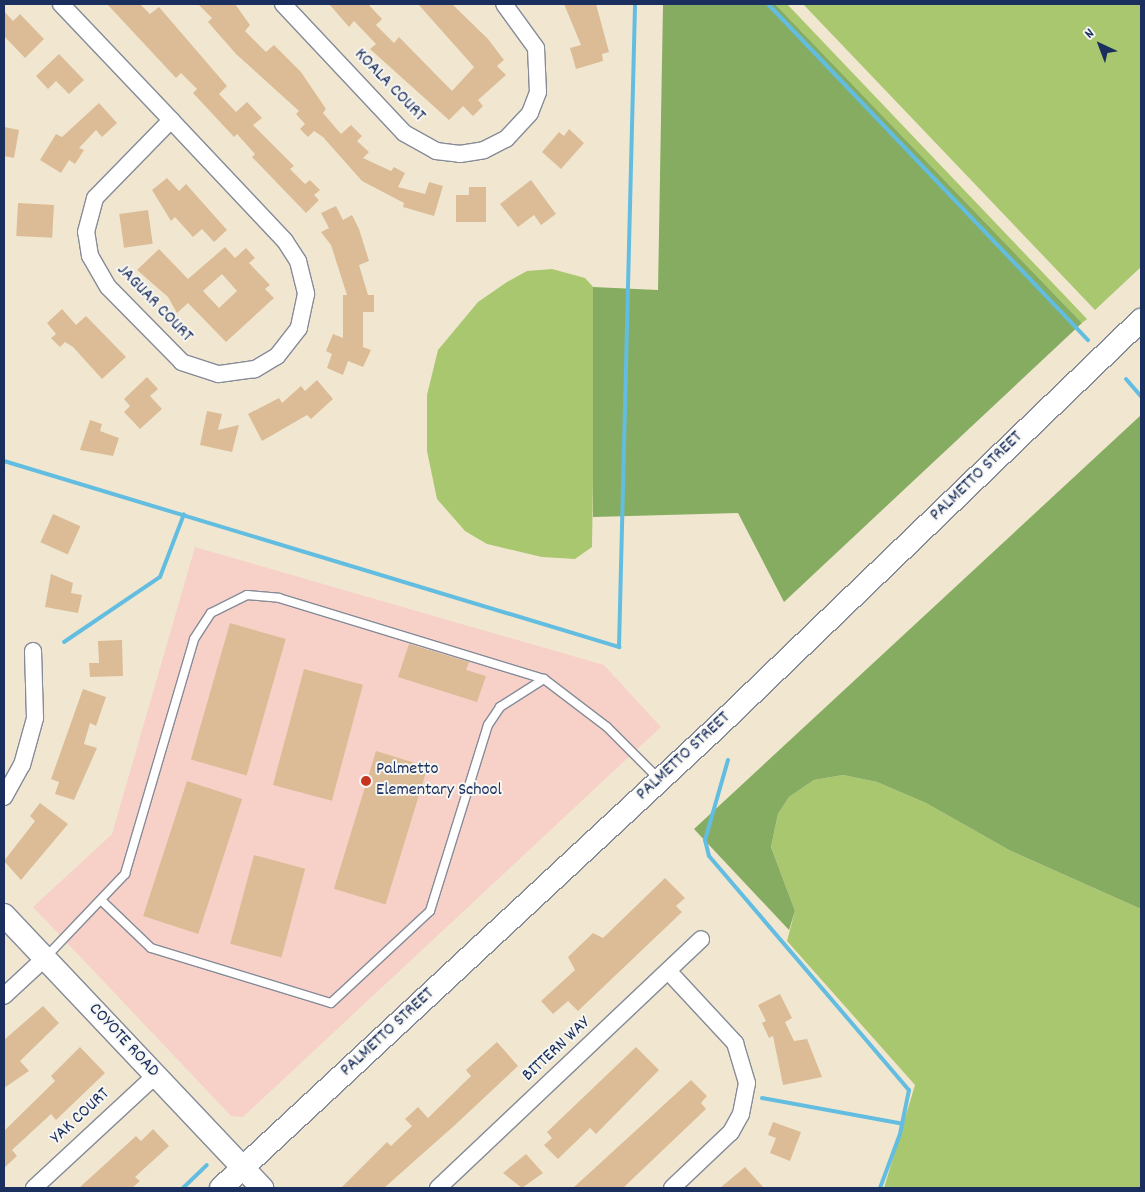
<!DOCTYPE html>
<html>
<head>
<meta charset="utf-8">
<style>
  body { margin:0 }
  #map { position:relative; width:1145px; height:1192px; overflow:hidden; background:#f1e7d1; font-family:Dekko,sans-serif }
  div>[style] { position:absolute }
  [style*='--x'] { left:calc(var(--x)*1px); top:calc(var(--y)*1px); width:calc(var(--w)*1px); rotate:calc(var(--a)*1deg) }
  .built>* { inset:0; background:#f7d1c7 }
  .green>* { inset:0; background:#a9c76f }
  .forest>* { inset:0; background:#86ac62 }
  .stream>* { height:4px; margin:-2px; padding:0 2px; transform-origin:2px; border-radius:2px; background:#63bde1 }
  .building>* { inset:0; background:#dbbc96; transform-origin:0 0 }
  .roads { filter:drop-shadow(1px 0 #868b98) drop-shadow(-1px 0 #868b98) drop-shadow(0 1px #868b98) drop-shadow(0 -1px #868b98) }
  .lane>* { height:8px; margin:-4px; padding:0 4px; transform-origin:4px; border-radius:4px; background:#fff }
  .street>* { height:16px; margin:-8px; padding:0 8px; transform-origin:8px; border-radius:8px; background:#fff }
  .secondary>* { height:22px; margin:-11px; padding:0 11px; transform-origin:11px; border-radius:11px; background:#fff }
  .dots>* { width:14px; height:14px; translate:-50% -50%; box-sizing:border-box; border:2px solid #f6f6f2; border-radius:50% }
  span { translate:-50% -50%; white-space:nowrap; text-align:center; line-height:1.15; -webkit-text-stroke:4px #f6f6f2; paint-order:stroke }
  .street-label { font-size:18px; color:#1b2f5e }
  .poi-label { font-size:18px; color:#1b2f5e }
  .left { translate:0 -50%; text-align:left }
  .frame { position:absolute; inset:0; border:5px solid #1b2f5e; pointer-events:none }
  .north { position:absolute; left:1075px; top:20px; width:50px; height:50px; -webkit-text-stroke:4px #f6f6f2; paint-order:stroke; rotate:317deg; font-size:14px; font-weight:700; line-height:20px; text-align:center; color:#1b2f5e }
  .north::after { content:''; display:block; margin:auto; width:18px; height:22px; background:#1b2f5e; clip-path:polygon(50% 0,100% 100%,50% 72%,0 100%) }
</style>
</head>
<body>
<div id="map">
  <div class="built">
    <i style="clip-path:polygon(195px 547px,604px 665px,661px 727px,243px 1117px,231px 1116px,33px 907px,112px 834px)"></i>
  </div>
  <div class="green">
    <i style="clip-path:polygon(775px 4px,787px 4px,1087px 319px,1082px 323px)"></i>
    <i style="clip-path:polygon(803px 4px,1141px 4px,1141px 267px,1095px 310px)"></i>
    <i style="clip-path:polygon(552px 269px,585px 278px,596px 290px,592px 547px,575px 559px,542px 557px,487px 544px,465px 531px,437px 499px,427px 451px,427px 395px,438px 350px,478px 302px,507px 282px,527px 271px)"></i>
    <i style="clip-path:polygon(843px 775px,877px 782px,926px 803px,1009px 850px,1141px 909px,1141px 1188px,884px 1188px,915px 1085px,787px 941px,795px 911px,771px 847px,778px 814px,789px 797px,814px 780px)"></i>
  </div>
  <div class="forest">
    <i style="clip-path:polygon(663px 4px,775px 4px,1082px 323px,784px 602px,738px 513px,593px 517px,593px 287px,658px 290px)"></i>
    <i style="clip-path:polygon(1141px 415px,1141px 909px,1009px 850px,926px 803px,877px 782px,843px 775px,814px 780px,789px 797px,778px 814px,771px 847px,795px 911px,789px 930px,694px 829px)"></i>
  </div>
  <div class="stream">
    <i style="--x:768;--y:4;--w:464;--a:46.4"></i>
    <i style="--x:1126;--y:379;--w:23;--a:49"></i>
    <i style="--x:4;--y:461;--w:643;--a:16.83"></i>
    <i style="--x:619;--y:647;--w:643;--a:-88.57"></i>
    <i style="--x:64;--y:642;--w:116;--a:-34.1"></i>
    <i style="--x:160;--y:577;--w:67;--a:-69.1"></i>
    <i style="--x:728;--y:760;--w:83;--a:106"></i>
    <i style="--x:705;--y:840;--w:16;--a:76"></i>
    <i style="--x:709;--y:856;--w:308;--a:49.5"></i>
    <i style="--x:909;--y:1090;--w:45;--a:101.6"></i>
    <i style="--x:900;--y:1134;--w:58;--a:110.3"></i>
    <i style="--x:762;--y:1098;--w:143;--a:10.4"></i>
    <i style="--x:183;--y:1188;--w:33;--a:-44"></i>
  </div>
  <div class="building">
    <i style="clip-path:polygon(107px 4px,140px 4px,150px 14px,159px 7px,227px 86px,219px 94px,236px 112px,247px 102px,262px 118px,253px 125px,294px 166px,290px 169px,305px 184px,310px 180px,320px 190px,314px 195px,319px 200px,306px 213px,252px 157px,255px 154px,237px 134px,234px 137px,193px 93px,197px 89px,181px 73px,176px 78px)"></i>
    <i style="clip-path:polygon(198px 4px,235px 4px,250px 25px,245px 31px,266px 52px,274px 45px,301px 72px,326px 109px,323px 113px,341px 134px,351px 125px,362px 136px,357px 141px,369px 152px,363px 158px,391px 171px,394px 167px,405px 173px,398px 187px,425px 194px,429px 182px,443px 186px,434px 216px,403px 207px,404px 203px,362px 181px,323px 137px,314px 131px,308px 137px,300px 129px,305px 124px,296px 114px,299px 111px,236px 54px,208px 22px,212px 18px)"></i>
    <i style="clip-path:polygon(329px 4px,368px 4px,382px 19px,376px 25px,394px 43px,399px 37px,452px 91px,474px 67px,418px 4px,452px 4px,488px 39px,504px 60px,497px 66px,506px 75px,478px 100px,483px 106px,473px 116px,463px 106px,449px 120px,370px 49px,376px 44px,354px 21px,349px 27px)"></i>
    <i style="clip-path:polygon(564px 4px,596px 4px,609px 52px,602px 54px,603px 61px,576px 69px,570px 48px,581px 45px)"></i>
    <i style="clip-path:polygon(4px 11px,13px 21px,20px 14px,44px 39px,25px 58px,4px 36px)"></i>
    <i style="clip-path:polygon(59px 54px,84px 80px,69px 94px,56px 81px,48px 89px,36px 76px)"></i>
    <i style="clip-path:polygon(99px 103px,117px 123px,102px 137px,96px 130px,79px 148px,84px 150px,75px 164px,69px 160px,61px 173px,40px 160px,56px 134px,62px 137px)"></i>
    <i style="clip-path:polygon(4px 127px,19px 130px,14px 158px,4px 156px)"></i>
    <i style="clip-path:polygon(569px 129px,584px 143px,561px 169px,542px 152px,559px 132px,564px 136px)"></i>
    <i style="clip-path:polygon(167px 178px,179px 191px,186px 184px,227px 230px,214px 242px,202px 229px,193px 237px,175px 217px,171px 221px,152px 190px)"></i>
    <i style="clip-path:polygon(531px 180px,556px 214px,541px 225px,534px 215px,518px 227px,500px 204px)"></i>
    <i style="clip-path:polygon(469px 187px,486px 187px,486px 222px,456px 222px,456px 195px,469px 195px)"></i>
    <i style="left:18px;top:203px;width:36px;height:33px;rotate:3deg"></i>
    <i style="clip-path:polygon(336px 206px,343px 220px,352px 215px,359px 229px,369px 261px,359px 265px,368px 295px,374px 295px,374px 312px,363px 312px,363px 347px,371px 350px,363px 367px,348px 361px,343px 375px,327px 368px,332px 354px,326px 351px,333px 334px,343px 338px,343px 295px,347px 295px,331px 245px,321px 232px,329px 228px,321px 213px)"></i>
    <i style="left:148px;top:210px;width:34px;height:29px;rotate:82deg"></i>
    <i style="clip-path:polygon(evenodd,225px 247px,235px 258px,246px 248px,255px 258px,249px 263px,270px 285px,265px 289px,274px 298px,226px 342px,188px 303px,177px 313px,168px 297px,137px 270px,159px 249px,188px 279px,225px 247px,222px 274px,237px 291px,219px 308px,203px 291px,222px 274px)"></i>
    <i style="clip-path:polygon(62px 309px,76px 325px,86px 316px,126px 357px,102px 379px,73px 347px,65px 342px,60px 347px,51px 338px,56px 334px,47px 323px)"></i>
    <i style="clip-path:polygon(147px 377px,158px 389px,150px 396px,162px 409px,140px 429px,124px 412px,130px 406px,124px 399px)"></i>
    <i style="clip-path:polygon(317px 380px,333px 399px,311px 419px,307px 415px,262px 441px,248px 414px,279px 398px,282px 403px,301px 386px,305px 391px)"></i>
    <i style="clip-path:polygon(207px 411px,222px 414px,218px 430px,239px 425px,232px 452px,200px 445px)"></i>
    <i style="clip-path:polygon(90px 420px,102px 424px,100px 431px,119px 438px,113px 456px,80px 450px)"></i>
    <i style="left:53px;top:514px;width:30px;height:31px;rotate:24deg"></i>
    <i style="clip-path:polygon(51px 574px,73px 583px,71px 593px,82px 595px,78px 613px,45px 607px)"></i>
    <i style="left:230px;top:623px;width:58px;height:142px;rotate:16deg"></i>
    <i style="clip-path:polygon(122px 640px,123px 676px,90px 677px,89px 663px,99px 663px,98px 641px)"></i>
    <i style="clip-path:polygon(409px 644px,469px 662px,466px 670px,486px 676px,477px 702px,398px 677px)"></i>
    <i style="left:304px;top:669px;width:61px;height:120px;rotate:15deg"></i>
    <i style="clip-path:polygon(83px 689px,106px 697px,96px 726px,90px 723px,84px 744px,97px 748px,74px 800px,55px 794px,59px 782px,51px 779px)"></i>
    <i style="left:376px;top:751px;width:54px;height:144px;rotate:17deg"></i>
    <i style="left:187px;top:781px;width:58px;height:142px;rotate:18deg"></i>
    <i style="clip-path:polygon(40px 803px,68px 824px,21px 880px,4px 861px,35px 821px,30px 816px)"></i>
    <i style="left:254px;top:855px;width:53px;height:92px;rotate:15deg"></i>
    <i style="clip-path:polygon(665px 878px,685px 898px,676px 906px,682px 912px,578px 1011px,568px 1001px,553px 1014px,541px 1001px,575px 970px,568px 957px,593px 933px,603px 938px)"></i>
    <i style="clip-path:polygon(780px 994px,792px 1018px,785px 1022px,794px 1041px,807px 1039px,822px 1077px,783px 1085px,773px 1036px,769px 1038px,762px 1023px,766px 1021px,758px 1005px)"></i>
    <i style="clip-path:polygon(43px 1006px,59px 1023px,20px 1061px,29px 1071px,4px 1088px,4px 1040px)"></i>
    <i style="clip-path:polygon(497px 1042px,518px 1066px,455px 1125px,384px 1188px,341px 1188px,387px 1142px,391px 1146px,412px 1126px,405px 1119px,418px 1107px,428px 1118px,471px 1076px,466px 1070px)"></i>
    <i style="clip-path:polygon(80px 1047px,105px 1073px,56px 1120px,51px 1114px,12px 1150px,17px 1156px,4px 1168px,4px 1131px,55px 1081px,51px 1076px)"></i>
    <i style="clip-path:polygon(636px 1047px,659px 1070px,596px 1134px,590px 1128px,558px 1159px,544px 1145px,552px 1138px,547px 1132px)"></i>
    <i style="clip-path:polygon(691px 1080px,707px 1096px,701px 1103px,706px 1109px,623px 1188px,573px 1188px)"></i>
    <i style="clip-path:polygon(773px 1122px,801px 1132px,790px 1161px,770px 1153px,776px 1138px,768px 1135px)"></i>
    <i style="clip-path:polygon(153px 1129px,169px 1146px,135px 1177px,140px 1181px,132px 1188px,79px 1188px,136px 1136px,141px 1141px)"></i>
    <i style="clip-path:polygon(526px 1154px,543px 1173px,522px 1188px,503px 1173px)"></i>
    <i style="clip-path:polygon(745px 1167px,764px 1188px,720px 1188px)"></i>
  </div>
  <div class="roads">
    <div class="lane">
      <i style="--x:103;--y:902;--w:66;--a:43.8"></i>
      <i style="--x:151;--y:948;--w:188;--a:17"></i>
      <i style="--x:331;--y:1003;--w:135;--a:-42.9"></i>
      <i style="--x:430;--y:911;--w:195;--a:-72.7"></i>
      <i style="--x:488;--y:725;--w:22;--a:-56"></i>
      <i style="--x:500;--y:707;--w:52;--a:-32.5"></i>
      <i style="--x:46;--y:957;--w:115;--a:-46.4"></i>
      <i style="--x:125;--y:874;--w:245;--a:-73.6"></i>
      <i style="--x:194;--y:639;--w:31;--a:-57"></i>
      <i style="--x:211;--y:613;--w:40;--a:-26.6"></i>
      <i style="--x:247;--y:595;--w:32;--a:5"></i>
      <i style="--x:279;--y:598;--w:277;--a:17"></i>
      <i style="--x:544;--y:679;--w:79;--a:37.3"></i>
      <i style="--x:607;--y:727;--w:74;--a:45"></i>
    </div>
    <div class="street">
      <i style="--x:61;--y:4;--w:160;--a:46.5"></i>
      <i style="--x:171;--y:120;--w:166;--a:46.7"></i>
      <i style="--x:285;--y:241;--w:24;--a:57"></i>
      <i style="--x:298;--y:261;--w:34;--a:76"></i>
      <i style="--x:306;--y:294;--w:35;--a:102"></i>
      <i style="--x:299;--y:328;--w:36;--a:128"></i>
      <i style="--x:277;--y:356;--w:26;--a:149"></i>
      <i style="--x:255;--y:369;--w:37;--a:172"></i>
      <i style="--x:218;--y:374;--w:38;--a:-162"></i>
      <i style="--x:182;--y:362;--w:105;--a:-134.6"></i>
      <i style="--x:108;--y:287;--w:36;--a:-120"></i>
      <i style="--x:90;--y:256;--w:24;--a:-99"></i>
      <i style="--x:86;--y:232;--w:35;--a:-75"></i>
      <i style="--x:95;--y:198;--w:109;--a:-45.7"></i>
      <i style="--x:283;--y:4;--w:177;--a:46.8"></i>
      <i style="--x:404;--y:133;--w:37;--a:29"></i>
      <i style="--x:436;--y:151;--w:24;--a:7"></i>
      <i style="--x:460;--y:154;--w:24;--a:-9"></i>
      <i style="--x:484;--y:150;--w:25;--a:-27"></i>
      <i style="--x:506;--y:139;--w:35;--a:-47"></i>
      <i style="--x:530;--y:113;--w:22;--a:-69"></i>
      <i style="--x:538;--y:92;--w:44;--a:-92.6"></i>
      <i style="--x:536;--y:48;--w:54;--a:-126"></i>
      <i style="--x:4;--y:797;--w:37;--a:-61"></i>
      <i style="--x:22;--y:765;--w:49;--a:-74.5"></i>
      <i style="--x:35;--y:718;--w:67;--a:-91.7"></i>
      <i style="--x:670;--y:973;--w:96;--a:47.1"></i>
      <i style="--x:735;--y:1043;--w:42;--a:73.3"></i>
      <i style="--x:747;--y:1083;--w:32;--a:101"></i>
      <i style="--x:741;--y:1114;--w:21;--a:119"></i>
      <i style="--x:731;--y:1132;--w:81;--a:136.5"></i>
      <i style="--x:4;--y:996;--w:56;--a:-42.8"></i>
      <i style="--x:34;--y:1188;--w:166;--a:-42.8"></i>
      <i style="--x:438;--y:1188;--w:362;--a:-43.4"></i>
    </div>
    <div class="secondary">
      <i style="--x:4;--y:915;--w:376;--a:46.6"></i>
      <i style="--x:221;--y:1188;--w:674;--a:-42.9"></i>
      <i style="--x:715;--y:729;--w:591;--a:-43.83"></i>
    </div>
  </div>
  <div class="dots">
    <i style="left:366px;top:781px;background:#c8321e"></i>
  </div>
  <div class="street-label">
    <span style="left:389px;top:86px;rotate:46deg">KOALA COURT</span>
    <span style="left:154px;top:304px;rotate:46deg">JAGUAR COURT</span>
    <span style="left:977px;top:477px;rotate:-44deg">PALMETTO STREET</span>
    <span style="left:684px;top:757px;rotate:-43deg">PALMETTO STREET</span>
    <span style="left:388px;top:1033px;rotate:-43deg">PALMETTO STREET</span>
    <span style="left:123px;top:1041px;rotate:47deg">COYOTE ROAD</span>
    <span style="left:557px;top:1050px;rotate:-43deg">BITTERN WAY</span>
    <span style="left:81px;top:1117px;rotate:-43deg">YAK COURT</span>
  </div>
  <div class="poi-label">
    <span class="left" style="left:376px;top:781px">Palmetto<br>Elementary School</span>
  </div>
  <div class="frame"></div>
  <div class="north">N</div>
</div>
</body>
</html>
